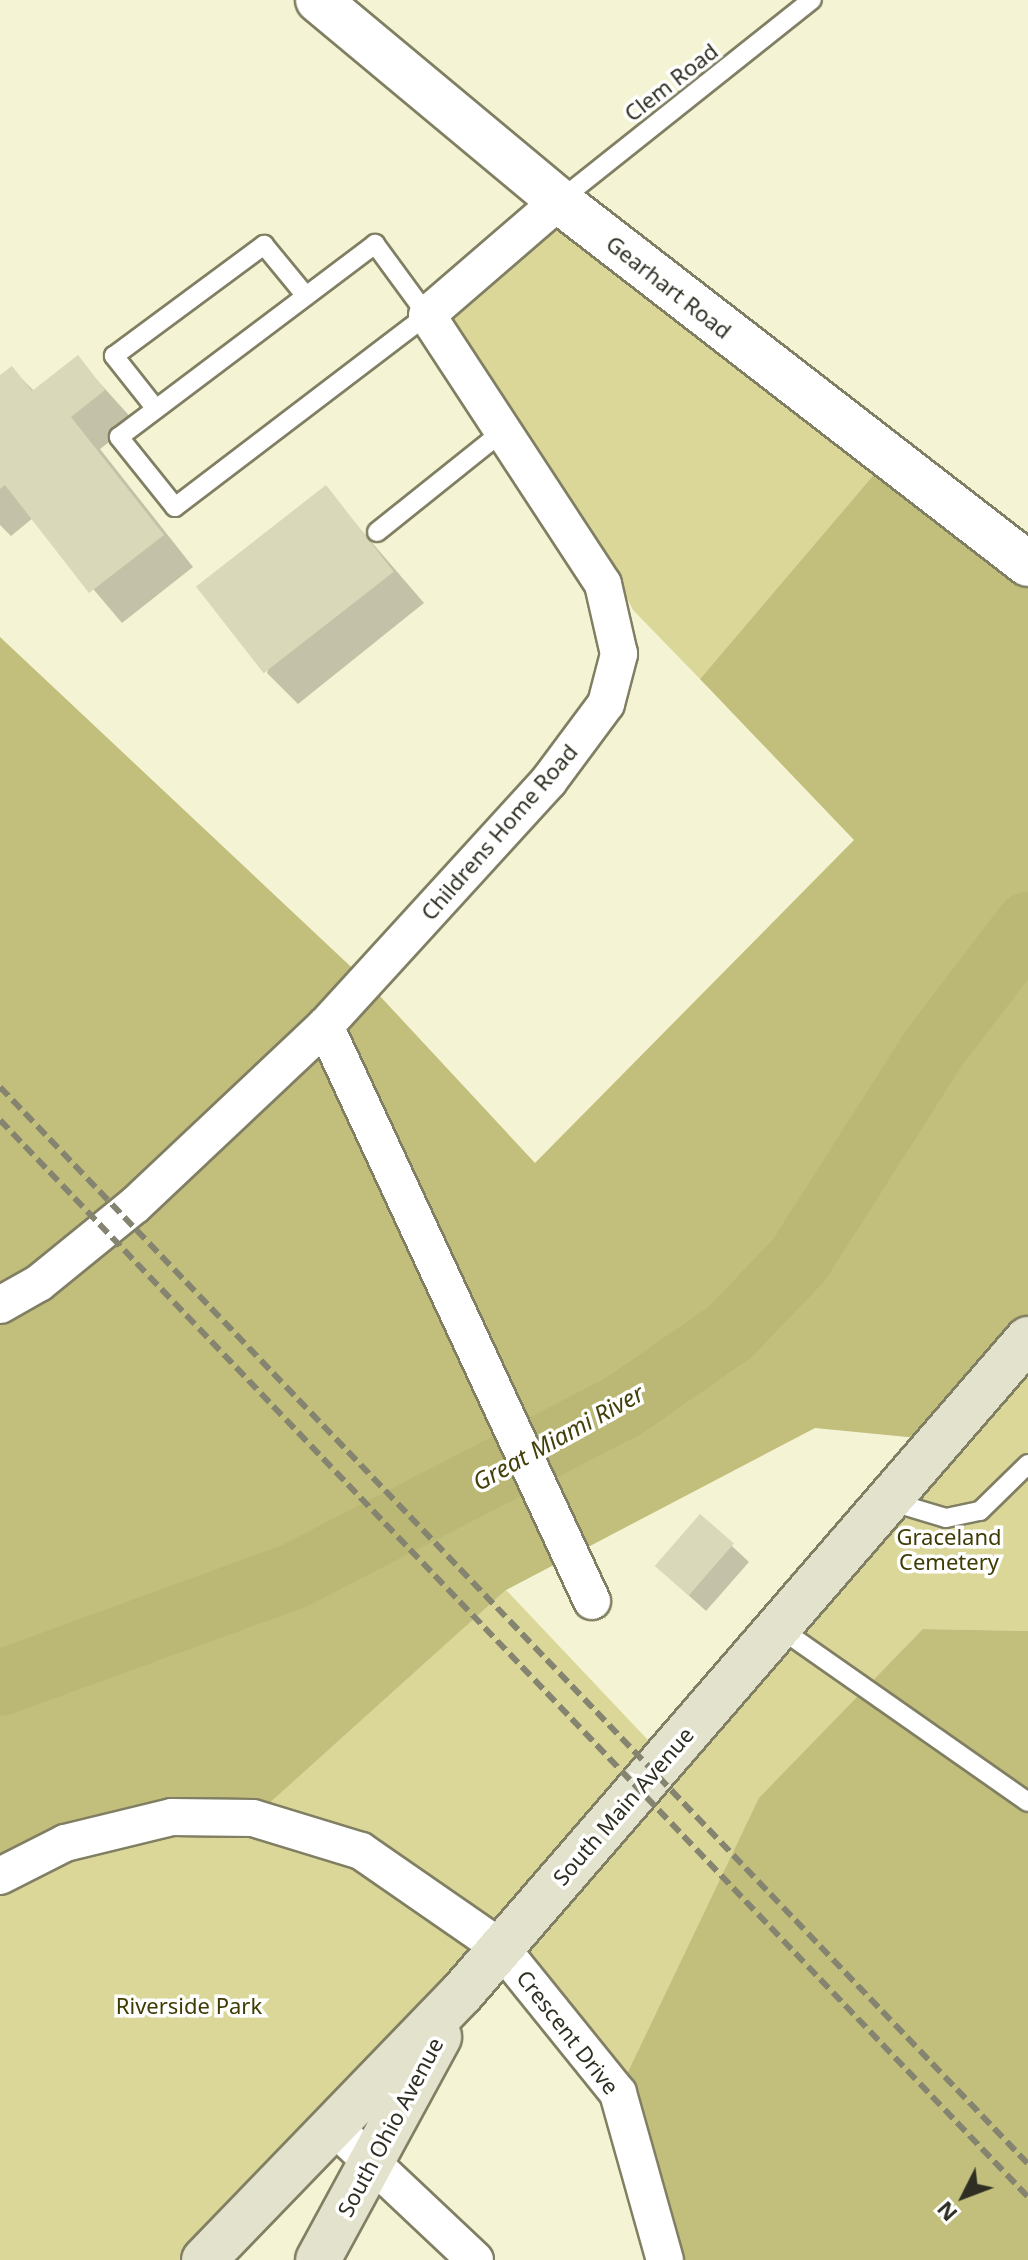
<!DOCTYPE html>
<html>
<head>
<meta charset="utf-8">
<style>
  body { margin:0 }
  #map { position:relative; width:1028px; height:2260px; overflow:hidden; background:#f4f3d3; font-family:"Noto Sans",sans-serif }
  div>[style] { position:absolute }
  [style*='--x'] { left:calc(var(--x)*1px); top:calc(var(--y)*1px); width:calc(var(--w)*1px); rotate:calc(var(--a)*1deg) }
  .green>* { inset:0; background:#dad799 }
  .forest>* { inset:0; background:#c2be7b }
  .shadow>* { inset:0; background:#0003 }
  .river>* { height:66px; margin:-33px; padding:0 33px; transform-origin:33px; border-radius:33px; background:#bbb875 }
  .building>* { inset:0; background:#d9d8b8; transform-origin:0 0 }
  .roads { filter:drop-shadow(2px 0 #817f63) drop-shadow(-2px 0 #817f63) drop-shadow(0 2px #817f63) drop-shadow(0 -2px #817f63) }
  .service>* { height:18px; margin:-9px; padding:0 9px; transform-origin:9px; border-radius:9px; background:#fff }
  .minor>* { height:36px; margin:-18px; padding:0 18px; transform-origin:18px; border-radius:18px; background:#fff }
  .tertiary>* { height:44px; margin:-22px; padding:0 22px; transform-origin:22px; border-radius:22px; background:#fff }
  .secondary>* { height:44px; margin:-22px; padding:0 22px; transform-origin:22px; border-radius:22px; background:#e3e2cd }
  .rail>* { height:6px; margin-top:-3px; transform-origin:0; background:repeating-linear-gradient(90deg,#858470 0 12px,transparent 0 18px) }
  span { translate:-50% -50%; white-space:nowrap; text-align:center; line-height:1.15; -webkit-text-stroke:7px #fff; paint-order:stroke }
  .street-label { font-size:22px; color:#2e2e22 }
  .park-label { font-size:22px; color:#3e3b03 }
  .water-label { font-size:24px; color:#433f09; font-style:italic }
  .north { position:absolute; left:924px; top:2156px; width:80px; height:80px; -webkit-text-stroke:6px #fff; paint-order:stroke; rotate:228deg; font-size:22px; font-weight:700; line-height:32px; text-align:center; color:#2e2e22 }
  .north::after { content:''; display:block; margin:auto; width:28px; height:36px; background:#2e2e22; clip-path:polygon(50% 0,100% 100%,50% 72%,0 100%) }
</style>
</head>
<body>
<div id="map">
  <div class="green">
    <i style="clip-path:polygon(559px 201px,888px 458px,700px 679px,633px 610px,602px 548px,459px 342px,447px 308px)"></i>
    <i style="clip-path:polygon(1028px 1339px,1028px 1631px,923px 1629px,618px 2093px,501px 1948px,204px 2260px,0 2260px,0 1876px,65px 1843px,253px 1818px,506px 1590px,664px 1757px)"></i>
  </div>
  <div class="forest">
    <i style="clip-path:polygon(888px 458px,1028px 564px,1028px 1339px,938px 1440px,815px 1428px,506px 1590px,253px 1818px,172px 1817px,0 1876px,0 637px,365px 980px,535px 1163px,854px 840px,700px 679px)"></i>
    <i style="clip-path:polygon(923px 1629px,1028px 1631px,1028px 2260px,665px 2260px,618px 2093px,759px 1798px)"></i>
  </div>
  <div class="shadow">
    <i style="clip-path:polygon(77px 358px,135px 422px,100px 449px,193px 567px,122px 623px,33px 518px,11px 536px,0 525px,0 378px,12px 369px,34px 391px)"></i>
    <i style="clip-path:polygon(325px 488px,424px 603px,298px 704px,267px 673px)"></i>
    <i style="clip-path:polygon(701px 1517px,749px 1562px,706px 1611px,674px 1582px)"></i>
  </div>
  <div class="river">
    <i style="--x:0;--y:1683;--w:313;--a:-20"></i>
    <i style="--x:294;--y:1576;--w:369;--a:-27.3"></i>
    <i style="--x:622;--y:1407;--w:130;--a:-34.7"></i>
    <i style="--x:729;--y:1333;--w:101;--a:-46.2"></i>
    <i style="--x:799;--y:1260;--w:251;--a:-57.5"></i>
    <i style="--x:934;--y:1048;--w:155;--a:-52.6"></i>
  </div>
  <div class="building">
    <i style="clip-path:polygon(78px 355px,105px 390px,71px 417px,164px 535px,89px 593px,5px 485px,0 489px,0 375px,12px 366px,32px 391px)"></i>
    <i style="left:326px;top:485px;width:110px;height:165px;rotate:52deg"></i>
    <i style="left:700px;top:1514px;width:45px;height:69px;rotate:41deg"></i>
  </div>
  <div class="roads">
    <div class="service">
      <i style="--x:559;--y:201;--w:323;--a:-38.5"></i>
      <i style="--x:375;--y:244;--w:88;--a:53.8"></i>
      <i style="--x:427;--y:315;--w:317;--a:142.7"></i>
      <i style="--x:175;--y:507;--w:90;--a:-128.7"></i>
      <i style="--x:119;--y:437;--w:321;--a:-37"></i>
      <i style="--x:156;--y:409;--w:68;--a:-128.4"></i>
      <i style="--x:114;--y:356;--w:187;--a:-36.5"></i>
      <i style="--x:264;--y:245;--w:66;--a:50.5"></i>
      <i style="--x:377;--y:532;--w:161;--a:-38.7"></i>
      <i style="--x:889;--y:1501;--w:59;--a:16.6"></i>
      <i style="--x:946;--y:1518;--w:35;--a:-12"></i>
      <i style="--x:980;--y:1511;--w:67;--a:-44.4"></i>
      <i style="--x:778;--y:1627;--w:305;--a:35"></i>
    </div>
    <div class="minor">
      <i style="--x:325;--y:1026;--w:634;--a:65.09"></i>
      <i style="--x:0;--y:1305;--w:45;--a:-29.4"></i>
      <i style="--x:39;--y:1283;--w:124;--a:-39.1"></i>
      <i style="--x:135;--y:1205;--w:261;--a:-43.3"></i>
      <i style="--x:325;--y:1026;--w:331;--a:-47.6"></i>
      <i style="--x:548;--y:782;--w:97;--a:-53.4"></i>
      <i style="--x:606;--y:704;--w:52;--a:-75.4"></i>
      <i style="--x:619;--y:654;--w:72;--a:-102.9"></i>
      <i style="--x:603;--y:584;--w:321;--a:-123.2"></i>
      <i style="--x:427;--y:315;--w:174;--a:-40.8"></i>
      <i style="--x:0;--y:1876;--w:73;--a:-26.9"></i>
      <i style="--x:65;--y:1843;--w:110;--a:-13.7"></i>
      <i style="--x:172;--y:1817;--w:81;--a:0.7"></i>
      <i style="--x:253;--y:1818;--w:113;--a:17"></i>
      <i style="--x:361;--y:1851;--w:170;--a:34.7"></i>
      <i style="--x:501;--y:1948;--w:186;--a:51.1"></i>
      <i style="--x:618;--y:2093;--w:173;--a:74.3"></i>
      <i style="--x:333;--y:2126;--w:195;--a:43.3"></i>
    </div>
    <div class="tertiary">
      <i style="--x:318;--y:0;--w:314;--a:39.8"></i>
      <i style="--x:559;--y:201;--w:593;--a:37.74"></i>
    </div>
    <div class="secondary">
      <i style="--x:204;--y:2260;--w:371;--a:-46"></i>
      <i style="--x:462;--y:1993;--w:865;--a:-49.13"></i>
      <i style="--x:318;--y:2260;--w:254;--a:-61.5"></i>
    </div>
  </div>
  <div class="rail">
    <i style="--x:0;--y:1087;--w:1489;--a:46.33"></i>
    <i style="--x:0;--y:1120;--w:1489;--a:46.33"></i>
  </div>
  <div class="street-label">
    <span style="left:671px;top:82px;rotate:-38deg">Clem Road</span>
    <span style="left:669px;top:287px;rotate:38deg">Gearhart Road</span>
    <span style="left:499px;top:832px;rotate:-49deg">Childrens Home Road</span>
    <span style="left:623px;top:1806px;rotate:-49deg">South Main Avenue</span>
    <span style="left:568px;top:2032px;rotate:52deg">Crescent Drive</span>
    <span style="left:390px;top:2127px;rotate:-62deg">South Ohio Avenue</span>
  </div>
  <div class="park-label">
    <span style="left:949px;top:1549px">Graceland<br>Cemetery</span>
    <span style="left:189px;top:2006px">Riverside Park</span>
  </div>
  <div class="water-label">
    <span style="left:558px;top:1437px;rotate:-29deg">Great Miami River</span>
  </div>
  <div class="north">N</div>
</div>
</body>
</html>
